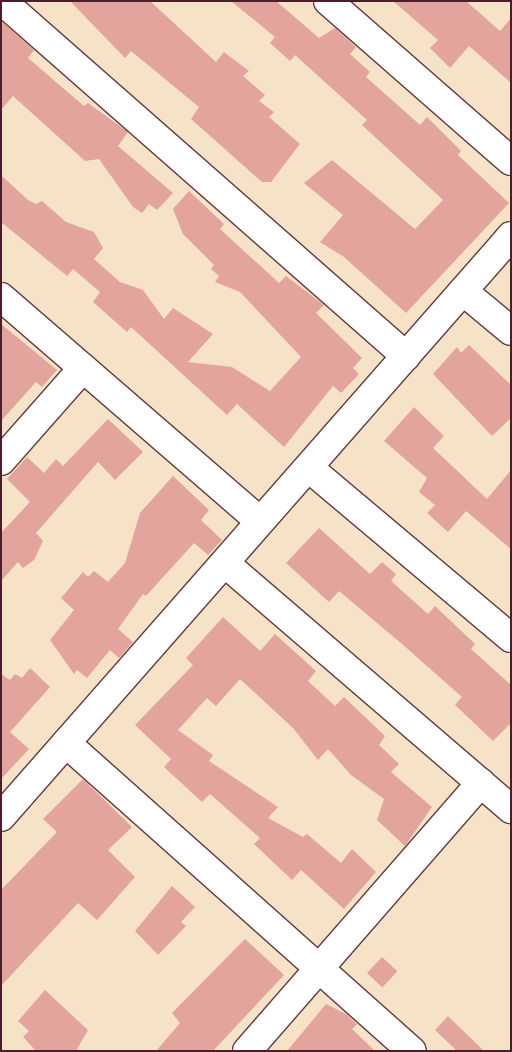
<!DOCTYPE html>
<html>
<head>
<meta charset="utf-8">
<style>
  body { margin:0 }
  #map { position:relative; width:512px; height:1052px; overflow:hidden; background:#f6e2c7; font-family:Sriracha,sans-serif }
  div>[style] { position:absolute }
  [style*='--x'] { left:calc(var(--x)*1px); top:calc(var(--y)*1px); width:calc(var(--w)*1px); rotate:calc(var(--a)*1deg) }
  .building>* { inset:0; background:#e3a49e; transform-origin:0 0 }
  .roads { filter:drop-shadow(1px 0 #643c42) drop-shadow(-1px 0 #643c42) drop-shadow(0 1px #643c42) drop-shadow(0 -1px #643c42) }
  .street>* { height:28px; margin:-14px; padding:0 14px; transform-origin:14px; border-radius:14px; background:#fff }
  span { translate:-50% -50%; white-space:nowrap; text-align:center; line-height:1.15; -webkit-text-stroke:4px #fcf5e5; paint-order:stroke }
  .frame { position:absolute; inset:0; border:2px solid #4a1f2b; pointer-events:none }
</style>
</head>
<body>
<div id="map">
  <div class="building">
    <i style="clip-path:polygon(70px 1px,150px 1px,216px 62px,224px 52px,249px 71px,243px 76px,265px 95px,259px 101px,274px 112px,269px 117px,300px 144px,271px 182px,262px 182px,191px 119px,199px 107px,131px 51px,125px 58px)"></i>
    <i style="clip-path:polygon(231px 1px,276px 1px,319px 38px,335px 28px,356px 47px,350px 54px,370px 72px,366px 77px,420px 125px,427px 117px,461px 151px,458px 155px,509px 203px,406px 313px,344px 257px,320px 242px,343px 215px,304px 183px,332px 160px,415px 229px,443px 200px,362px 125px,367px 120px,295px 55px,290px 61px,270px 43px,275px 37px)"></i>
    <i style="clip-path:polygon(393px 1px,466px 1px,500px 31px,511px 18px,511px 83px,469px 46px,450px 68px,430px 48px,438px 40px)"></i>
    <i style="clip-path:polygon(1px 21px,34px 50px,28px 58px,84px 106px,88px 103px,128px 132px,118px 146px,173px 193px,157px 210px,149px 204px,142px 213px,133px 207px,99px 159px,85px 161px,13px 96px,1px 110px)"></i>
    <i style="clip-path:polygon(1px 175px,28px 200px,36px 204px,42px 201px,66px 222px,94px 232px,103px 248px,94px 259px,120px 282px,143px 290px,164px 319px,173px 308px,213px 334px,188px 362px,232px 367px,270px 391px,301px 357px,240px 292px,215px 282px,219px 276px,211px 269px,214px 265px,183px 234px,173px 209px,189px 191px,224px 224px,220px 229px,279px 283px,286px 276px,324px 305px,316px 313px,362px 358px,353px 368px,359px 374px,341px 393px,333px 386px,284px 447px,237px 404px,227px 415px,131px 327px,127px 332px,93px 302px,100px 292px,73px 269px,67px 276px,1px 222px)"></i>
    <i style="clip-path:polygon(1px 324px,57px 370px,42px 387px,36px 382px,1px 421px)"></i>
    <i style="clip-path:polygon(469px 345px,511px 385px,511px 418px,492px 436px,433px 374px,457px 347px,461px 353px)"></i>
    <i style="clip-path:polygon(414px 407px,444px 436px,433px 448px,487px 499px,511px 470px,511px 549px,466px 511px,448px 532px,427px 513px,435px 505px,419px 492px,427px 478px,384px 441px)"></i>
    <i style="clip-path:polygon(108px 419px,143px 452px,115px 480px,98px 462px,36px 533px,43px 541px,34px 560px,23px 568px,18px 562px,1px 581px,1px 533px,30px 502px,7px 479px,27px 457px,44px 473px,56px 459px,63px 466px)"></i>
    <i style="clip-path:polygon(173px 476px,209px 510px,201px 520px,222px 540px,208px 555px,194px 543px,146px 596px,143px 594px,118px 629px,133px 642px,119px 658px,110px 650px,87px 678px,77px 670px,74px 674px,50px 640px,74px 610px,61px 598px,83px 572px,88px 577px,94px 571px,108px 582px,125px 563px,140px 513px)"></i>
    <i style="clip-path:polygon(319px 528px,370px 574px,382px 562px,396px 574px,391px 581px,428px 614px,435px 606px,475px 644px,471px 649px,511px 685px,511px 723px,493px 741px,455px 705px,462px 697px,402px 644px,339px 591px,329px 602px,286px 563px)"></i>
    <i style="clip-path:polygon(223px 617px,260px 651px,275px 634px,316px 671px,308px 681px,335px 706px,344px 697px,385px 736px,379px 745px,399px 764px,391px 772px,432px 807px,405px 846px,377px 820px,384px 799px,351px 775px,328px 749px,318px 760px,293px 728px,240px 679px,216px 706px,207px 698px,178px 730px,213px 755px,209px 761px,278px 807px,268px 818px,303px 837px,307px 834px,341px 863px,352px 849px,376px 872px,344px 909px,301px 870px,292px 880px,254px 844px,260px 838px,210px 794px,202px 802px,164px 767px,171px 759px,135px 725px,193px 665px,186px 658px)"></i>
    <i style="clip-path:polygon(30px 668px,50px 687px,10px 732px,29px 749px,1px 779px,1px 674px,10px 680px,15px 674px,22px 678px)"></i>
    <i style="clip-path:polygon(83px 779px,132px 827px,108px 850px,135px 877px,97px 920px,78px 903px,1px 986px,1px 890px,57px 832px,43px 819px)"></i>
    <i style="clip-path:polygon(172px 886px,195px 907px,181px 922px,186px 926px,158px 955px,135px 931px)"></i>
    <i style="clip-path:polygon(245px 939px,284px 975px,213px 1051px,156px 1051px,180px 1023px,172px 1013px)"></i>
    <i style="left:382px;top:957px;width:21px;height:22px;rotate:43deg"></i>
    <i style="clip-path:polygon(45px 990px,88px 1030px,76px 1051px,36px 1051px,23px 1037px,29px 1031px,18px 1021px)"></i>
    <i style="clip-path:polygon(326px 1004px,346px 1014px,357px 1024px,352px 1029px,375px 1051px,287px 1051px)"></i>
    <i style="clip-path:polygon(448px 1016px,484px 1051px,457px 1051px,435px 1030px)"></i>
  </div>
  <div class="roads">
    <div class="street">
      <i style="--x:2;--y:1;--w:538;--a:41.31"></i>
      <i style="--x:328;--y:1;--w:243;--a:41.2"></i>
      <i style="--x:463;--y:291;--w:62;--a:39.8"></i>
      <i style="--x:1;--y:297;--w:342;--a:40.9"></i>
      <i style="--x:1;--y:461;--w:124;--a:-48.6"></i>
      <i style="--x:309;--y:468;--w:264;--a:40.1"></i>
      <i style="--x:226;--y:564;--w:376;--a:40.7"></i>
      <i style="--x:66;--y:743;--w:463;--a:41.7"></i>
      <i style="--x:1;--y:817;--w:773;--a:-48.72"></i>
      <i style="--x:247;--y:1051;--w:356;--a:-48.9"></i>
    </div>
  </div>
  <div class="frame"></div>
</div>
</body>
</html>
